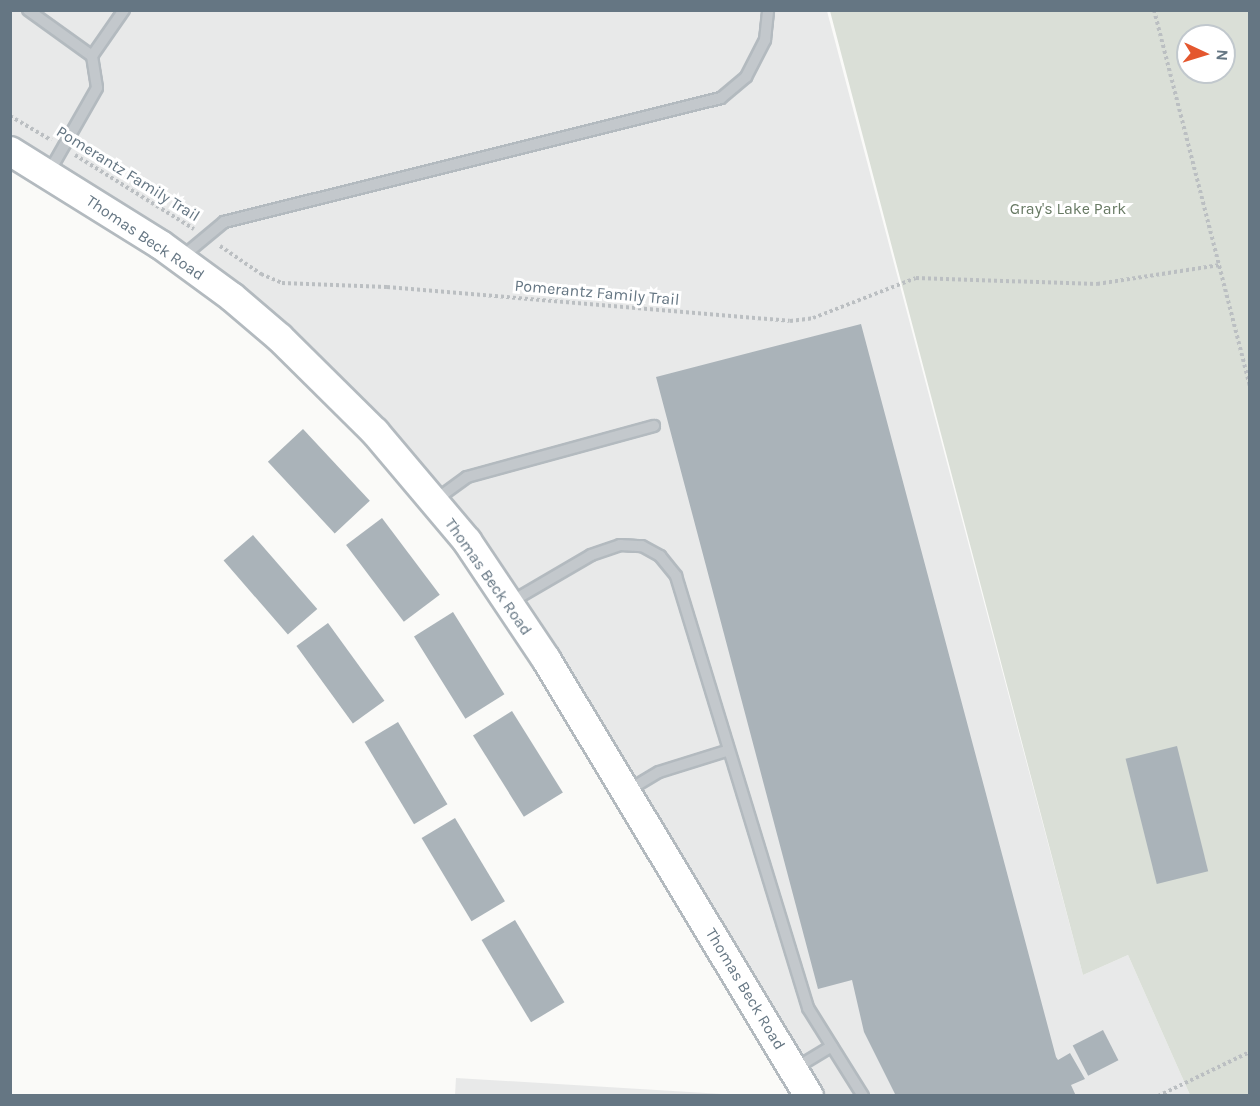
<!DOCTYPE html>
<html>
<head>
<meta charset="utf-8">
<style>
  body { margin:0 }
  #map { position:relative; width:1260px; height:1106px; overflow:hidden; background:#fafaf8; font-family:Karla,sans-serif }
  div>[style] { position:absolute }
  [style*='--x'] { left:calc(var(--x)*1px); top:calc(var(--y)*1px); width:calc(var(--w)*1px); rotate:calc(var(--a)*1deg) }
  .built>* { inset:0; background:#e8e9e9 }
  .green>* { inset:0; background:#dadfd7 }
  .building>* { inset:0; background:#aab3b9; transform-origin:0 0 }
  .path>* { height:4px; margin-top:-2px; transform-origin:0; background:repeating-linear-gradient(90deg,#bbbfc2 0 3px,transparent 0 6px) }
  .roads { filter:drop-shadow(2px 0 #b3babf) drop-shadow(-2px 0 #b3babf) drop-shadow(0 2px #b3babf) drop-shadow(0 -2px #b3babf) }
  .lane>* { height:10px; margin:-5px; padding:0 5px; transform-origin:5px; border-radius:5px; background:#c3c8cc }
  .secondary>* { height:28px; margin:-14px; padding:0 14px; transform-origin:14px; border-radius:14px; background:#fff }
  span { translate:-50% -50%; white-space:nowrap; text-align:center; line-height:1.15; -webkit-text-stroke:6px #fff; paint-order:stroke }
  .street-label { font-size:16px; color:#657683 }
  .park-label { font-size:16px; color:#687a64 }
  .frame { position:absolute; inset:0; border:12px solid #657683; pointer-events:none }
  .north { position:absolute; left:1176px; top:24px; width:60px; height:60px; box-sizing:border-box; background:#fff; border:2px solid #c1c8cd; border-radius:50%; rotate:94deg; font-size:16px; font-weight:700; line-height:24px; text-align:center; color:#657683 }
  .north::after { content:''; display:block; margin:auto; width:21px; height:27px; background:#e4572e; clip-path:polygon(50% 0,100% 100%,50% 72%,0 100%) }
</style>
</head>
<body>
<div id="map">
  <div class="built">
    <i style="clip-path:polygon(10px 11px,827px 11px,1083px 975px,1128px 955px,1190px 1095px,809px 1095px,467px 541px,280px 338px,11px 151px)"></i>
    <i style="clip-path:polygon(456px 1078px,739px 1095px,455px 1095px)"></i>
  </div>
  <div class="green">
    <i style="clip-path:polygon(evenodd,830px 11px,1249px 11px,1249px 1095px,1190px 1095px,1128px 955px,1083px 975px,830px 11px,1188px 36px,1224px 36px,1224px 72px,1188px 72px,1188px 36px)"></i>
  </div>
  <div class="building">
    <i style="clip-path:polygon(861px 324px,1056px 1057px,1058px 1060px,1070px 1053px,1085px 1079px,1071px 1085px,1076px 1096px,896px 1096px,864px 1032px,852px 980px,818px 989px,656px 377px)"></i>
    <i style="left:303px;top:429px;width:98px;height:48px;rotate:47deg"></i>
    <i style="left:382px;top:518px;width:96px;height:45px;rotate:53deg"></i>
    <i style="left:253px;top:535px;width:98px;height:39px;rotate:49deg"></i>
    <i style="left:453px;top:612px;width:97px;height:46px;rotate:58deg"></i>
    <i style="left:328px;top:623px;width:96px;height:39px;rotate:54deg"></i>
    <i style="left:512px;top:711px;width:96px;height:46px;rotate:58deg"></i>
    <i style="left:398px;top:722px;width:96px;height:39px;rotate:59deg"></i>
    <i style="left:1177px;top:746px;width:129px;height:53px;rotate:76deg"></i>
    <i style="left:455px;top:818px;width:97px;height:39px;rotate:59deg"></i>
    <i style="left:515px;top:920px;width:96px;height:39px;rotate:59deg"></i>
    <i style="left:1103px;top:1030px;width:34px;height:34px;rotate:63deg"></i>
  </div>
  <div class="path">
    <i style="--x:1154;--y:10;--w:390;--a:75.7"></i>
    <i style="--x:10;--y:116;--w:48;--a:30.3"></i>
    <i style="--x:75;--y:155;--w:140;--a:31.9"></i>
    <i style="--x:220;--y:246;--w:50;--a:34.3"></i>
    <i style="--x:261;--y:274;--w:23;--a:23"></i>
    <i style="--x:282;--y:283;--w:105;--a:2.2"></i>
    <i style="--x:387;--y:287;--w:404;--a:4.8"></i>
    <i style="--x:790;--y:321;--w:23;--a:-7"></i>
    <i style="--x:813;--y:318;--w:110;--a:-21.2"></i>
    <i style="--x:916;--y:278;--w:181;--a:1.9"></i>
    <i style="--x:1097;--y:284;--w:124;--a:-8.8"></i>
    <i style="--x:1158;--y:1096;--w:102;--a:-25.6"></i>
  </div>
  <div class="roads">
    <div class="lane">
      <i style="--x:28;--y:10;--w:79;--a:35.7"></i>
      <i style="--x:92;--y:56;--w:32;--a:81"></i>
      <i style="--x:97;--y:88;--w:99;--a:119.7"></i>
      <i style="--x:92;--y:56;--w:56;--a:-55.2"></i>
      <i style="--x:182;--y:257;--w:55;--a:-39.8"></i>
      <i style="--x:224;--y:222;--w:512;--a:-14.01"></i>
      <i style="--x:721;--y:98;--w:33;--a:-40"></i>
      <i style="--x:746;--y:77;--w:42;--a:-62.8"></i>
      <i style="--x:765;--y:40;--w:30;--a:-84"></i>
      <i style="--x:434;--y:501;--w:41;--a:-36"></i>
      <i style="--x:467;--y:477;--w:194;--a:-15.3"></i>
      <i style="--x:509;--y:603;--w:95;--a:-30.3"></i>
      <i style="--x:591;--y:555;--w:31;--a:-19"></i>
      <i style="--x:620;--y:545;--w:22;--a:3"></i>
      <i style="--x:642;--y:546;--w:21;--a:29"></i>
      <i style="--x:660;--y:556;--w:26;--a:51"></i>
      <i style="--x:676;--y:576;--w:452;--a:73"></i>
      <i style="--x:808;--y:1008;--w:104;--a:58"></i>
      <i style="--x:627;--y:791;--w:37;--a:-31"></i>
      <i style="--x:659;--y:772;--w:73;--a:-17.4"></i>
      <i style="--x:794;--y:1069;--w:44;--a:-31.2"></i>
    </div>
    <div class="secondary">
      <i style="--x:10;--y:151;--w:178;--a:31.9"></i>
      <i style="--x:161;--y:245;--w:88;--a:36.2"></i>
      <i style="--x:232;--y:297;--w:63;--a:40.5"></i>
      <i style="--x:280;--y:338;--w:134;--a:44.7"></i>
      <i style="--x:375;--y:432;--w:143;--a:49.8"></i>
      <i style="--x:467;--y:541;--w:142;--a:56.2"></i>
      <i style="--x:546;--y:659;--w:510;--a:58.96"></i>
    </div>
  </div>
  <div class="street-label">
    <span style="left:128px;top:174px;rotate:32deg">Pomerantz Family Trail</span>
    <span style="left:145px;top:238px;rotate:34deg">Thomas Beck Road</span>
    <span style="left:597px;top:293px;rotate:5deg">Pomerantz Family Trail</span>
    <span style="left:488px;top:577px;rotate:55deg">Thomas Beck Road</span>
    <span style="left:745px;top:989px;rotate:59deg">Thomas Beck Road</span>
  </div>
  <div class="park-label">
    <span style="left:1068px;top:209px">Gray's Lake Park</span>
  </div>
  <div class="frame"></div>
  <div class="north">N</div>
</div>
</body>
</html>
